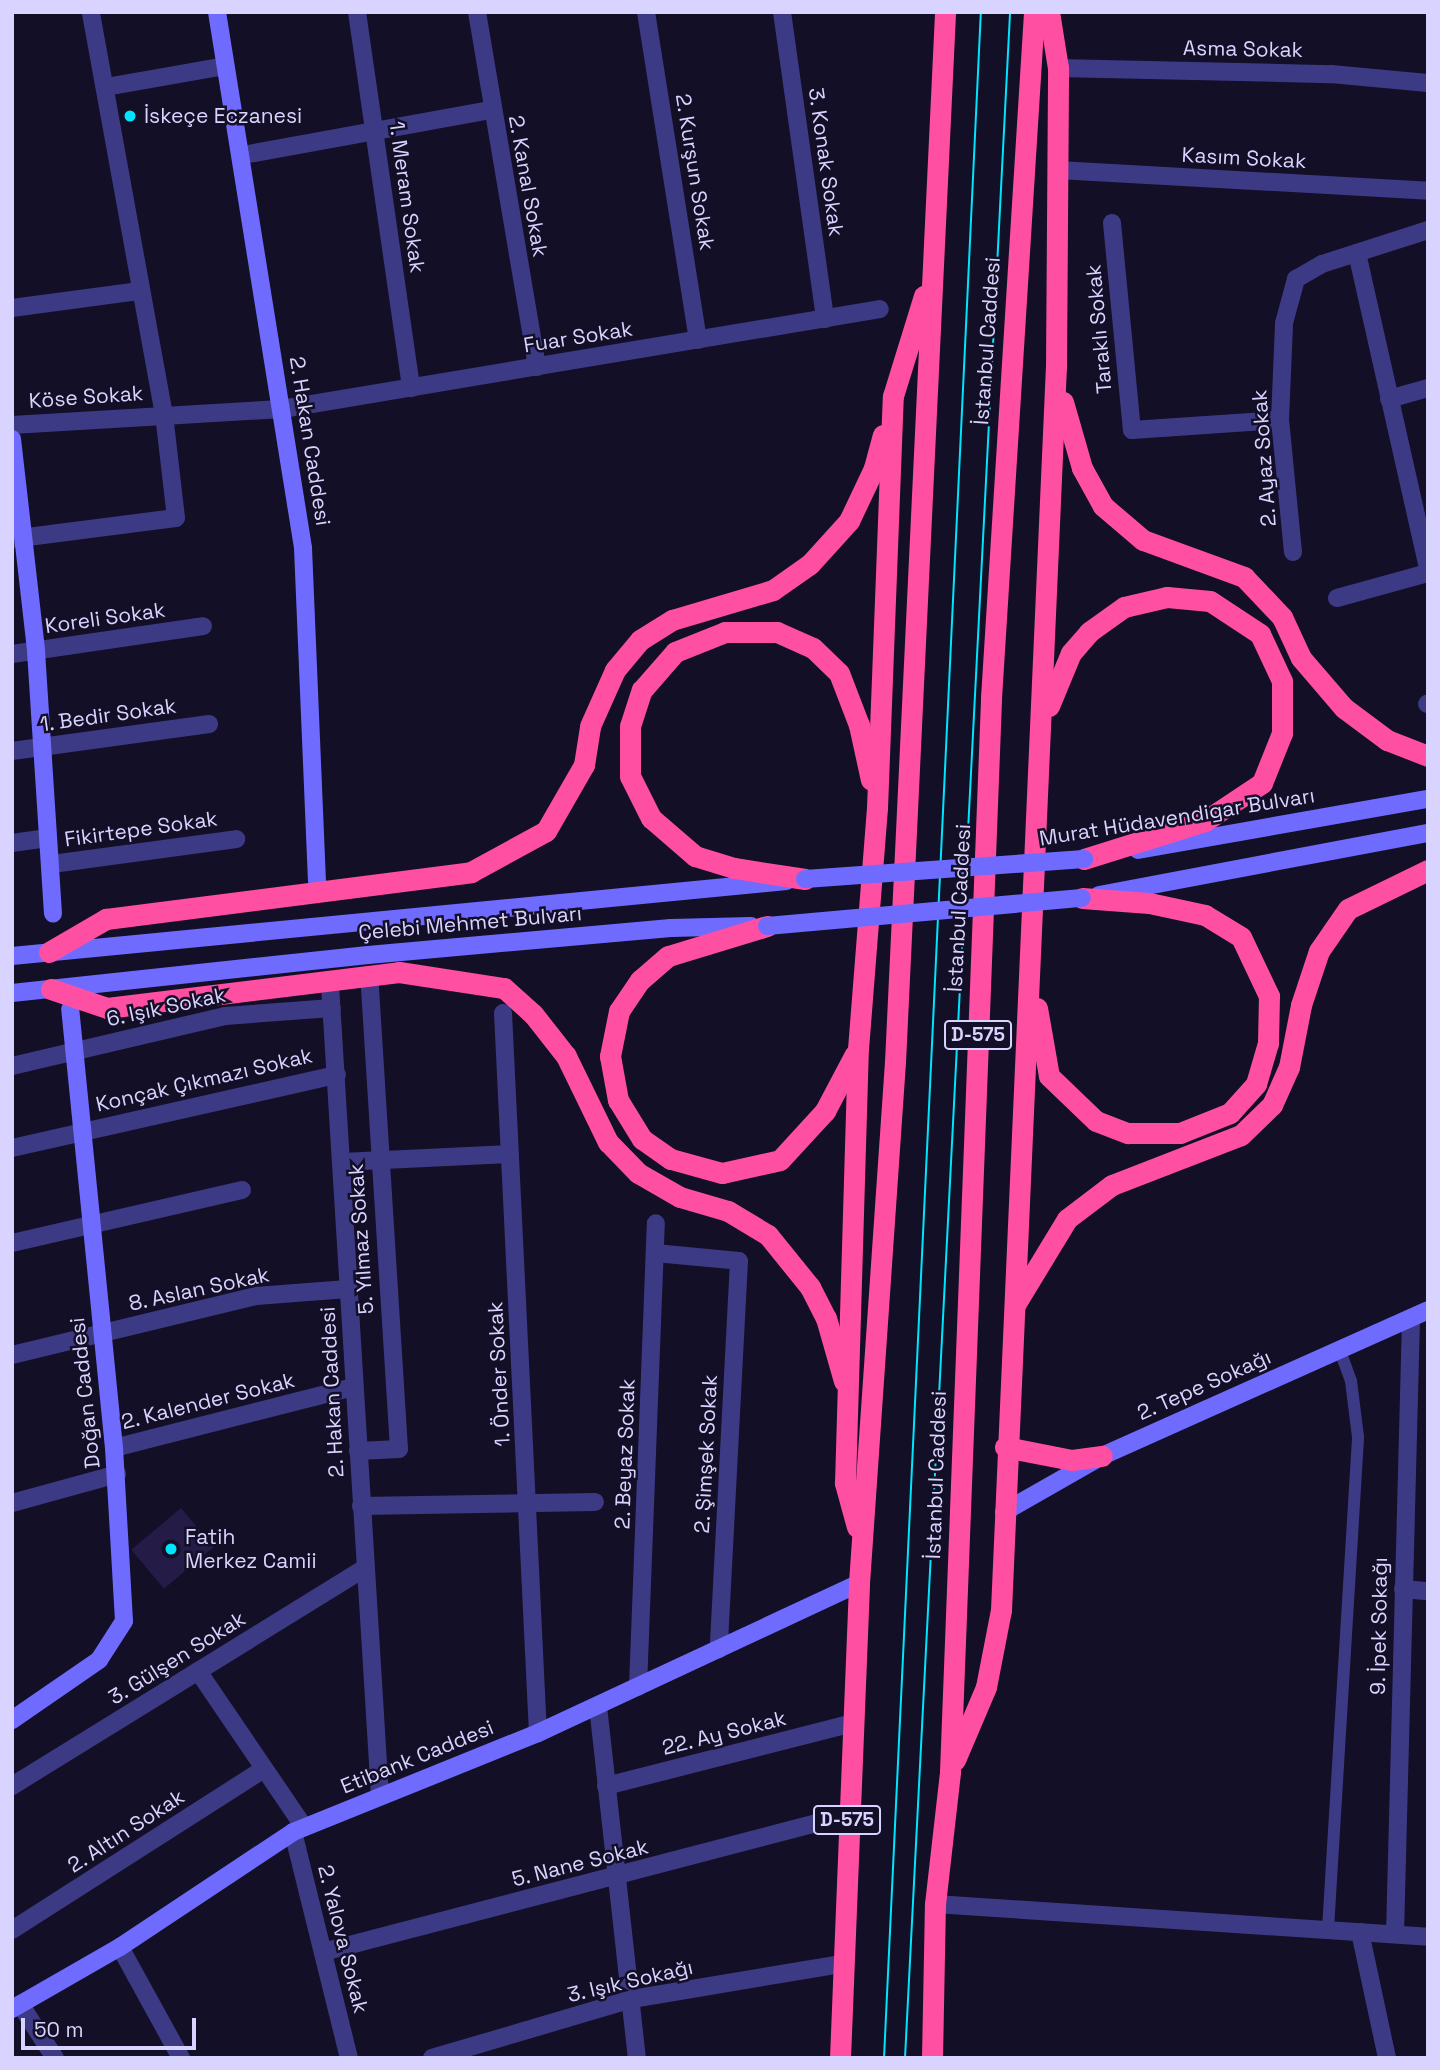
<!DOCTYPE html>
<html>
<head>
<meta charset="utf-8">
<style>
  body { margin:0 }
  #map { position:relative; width:1440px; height:2070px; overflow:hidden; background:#130f26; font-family:"Space Grotesk",sans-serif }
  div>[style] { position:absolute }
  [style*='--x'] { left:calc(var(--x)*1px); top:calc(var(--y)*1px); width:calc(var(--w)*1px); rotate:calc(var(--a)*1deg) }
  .building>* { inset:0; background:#241b47; transform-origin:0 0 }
  .lane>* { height:12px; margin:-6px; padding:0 6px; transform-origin:6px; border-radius:6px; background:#3d3a85 }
  .street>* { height:18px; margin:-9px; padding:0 9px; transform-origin:9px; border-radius:9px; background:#3d3a85 }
  .secondary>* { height:18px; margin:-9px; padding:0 9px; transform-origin:9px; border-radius:9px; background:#6f6bff }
  .highway>* { height:21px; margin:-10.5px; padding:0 10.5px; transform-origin:10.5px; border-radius:10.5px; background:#ff4fa3 }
  .tram>* { height:2px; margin:-1px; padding:0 1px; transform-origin:1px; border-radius:1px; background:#00e5ff }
  .secondary-bridge>* { height:18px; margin:-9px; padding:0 9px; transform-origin:9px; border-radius:9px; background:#6f6bff }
  .dots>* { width:19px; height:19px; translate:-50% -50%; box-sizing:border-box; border:4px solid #130f26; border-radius:50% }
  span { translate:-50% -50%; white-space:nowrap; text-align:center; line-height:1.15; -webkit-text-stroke:5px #130f26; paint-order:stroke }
  .shield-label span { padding:2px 5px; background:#130f26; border:2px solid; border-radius:5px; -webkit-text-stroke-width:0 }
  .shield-label { font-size:19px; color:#d9d4ff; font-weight:700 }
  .street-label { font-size:21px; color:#d9d4ff }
  .poi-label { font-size:21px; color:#d9d4ff }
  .left { translate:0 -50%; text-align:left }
  .frame { position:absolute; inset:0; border:14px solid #d9d4ff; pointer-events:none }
  .scale { position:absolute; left:21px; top:2018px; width:175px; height:32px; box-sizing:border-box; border:4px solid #d9d4ff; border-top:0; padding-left:9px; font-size:21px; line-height:24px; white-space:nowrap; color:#d9d4ff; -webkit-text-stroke:5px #130f26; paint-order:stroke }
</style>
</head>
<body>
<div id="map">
  <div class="building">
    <i style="left:181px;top:1508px;width:51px;height:65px;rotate:50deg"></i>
  </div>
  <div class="lane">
    <i style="--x:1328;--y:1929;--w:493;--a:-86.5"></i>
    <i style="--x:1358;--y:1437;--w:56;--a:-97.1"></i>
    <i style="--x:1351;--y:1381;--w:33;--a:-110"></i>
  </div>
  <div class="street">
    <i style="--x:357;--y:12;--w:380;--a:81.8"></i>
    <i style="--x:477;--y:12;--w:360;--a:80.4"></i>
    <i style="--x:646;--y:12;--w:332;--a:81"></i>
    <i style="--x:782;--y:12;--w:310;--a:82"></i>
    <i style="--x:1058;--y:68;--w:273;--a:1.3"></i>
    <i style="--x:1331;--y:74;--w:97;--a:5.3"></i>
    <i style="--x:106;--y:87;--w:121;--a:-10"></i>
    <i style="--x:243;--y:155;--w:252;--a:-10.3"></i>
    <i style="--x:1058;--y:170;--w:371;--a:3.2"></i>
    <i style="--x:1112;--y:223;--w:208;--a:84.5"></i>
    <i style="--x:1132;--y:430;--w:148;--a:-3.9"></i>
    <i style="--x:1357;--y:253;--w:322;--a:77.3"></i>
    <i style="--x:12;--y:308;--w:129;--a:-7.6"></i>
    <i style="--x:1389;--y:399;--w:41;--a:-15.8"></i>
    <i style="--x:12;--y:425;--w:270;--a:-3.4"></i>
    <i style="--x:282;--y:409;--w:606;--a:-9.49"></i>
    <i style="--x:12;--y:539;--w:165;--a:-7.3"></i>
    <i style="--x:176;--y:518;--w:104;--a:-96.6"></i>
    <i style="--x:164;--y:415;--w:410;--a:-100.3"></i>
    <i style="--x:1293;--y:552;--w:133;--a:-95.6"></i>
    <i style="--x:1280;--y:420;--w:97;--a:-87.6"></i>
    <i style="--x:1284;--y:323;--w:46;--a:-74.7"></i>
    <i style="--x:1296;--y:279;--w:30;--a:-30"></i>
    <i style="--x:1322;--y:264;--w:111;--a:-17.8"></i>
    <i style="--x:1337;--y:598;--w:94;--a:-15.4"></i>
    <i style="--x:12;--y:654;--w:193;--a:-8.3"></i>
    <i style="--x:1427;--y:704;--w:1;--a:-45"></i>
    <i style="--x:12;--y:751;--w:199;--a:-7.8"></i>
    <i style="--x:12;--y:843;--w:36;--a:-8"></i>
    <i style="--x:52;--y:864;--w:186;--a:-7.7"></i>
    <i style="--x:330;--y:985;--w:812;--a:86.47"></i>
    <i style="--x:503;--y:1013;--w:721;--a:87.22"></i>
    <i style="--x:12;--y:1066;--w:219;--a:-13.2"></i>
    <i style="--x:225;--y:1016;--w:107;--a:-4.3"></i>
    <i style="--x:12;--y:1148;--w:333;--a:-12.7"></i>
    <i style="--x:342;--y:1162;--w:168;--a:-2.7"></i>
    <i style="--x:12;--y:1243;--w:236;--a:-13"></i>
    <i style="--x:655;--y:1253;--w:84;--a:5.4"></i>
    <i style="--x:739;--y:1261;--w:389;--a:93"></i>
    <i style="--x:12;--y:1355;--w:251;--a:-13.6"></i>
    <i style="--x:256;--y:1296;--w:92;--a:-4.4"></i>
    <i style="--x:114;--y:1448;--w:248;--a:-14.3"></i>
    <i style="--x:358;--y:1451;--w:41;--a:-2.8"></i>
    <i style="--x:399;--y:1449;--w:466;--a:-93.6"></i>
    <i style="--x:12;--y:1503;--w:109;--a:-15.4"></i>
    <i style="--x:361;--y:1506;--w:234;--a:-1"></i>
    <i style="--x:1403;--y:1589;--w:25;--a:5"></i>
    <i style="--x:198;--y:1671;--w:189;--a:55.8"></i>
    <i style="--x:638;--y:1687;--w:464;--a:-87.8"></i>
    <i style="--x:598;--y:1706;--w:354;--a:83.7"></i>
    <i style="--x:12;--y:1786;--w:415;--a:-31.7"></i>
    <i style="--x:606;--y:1786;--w:255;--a:-14.3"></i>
    <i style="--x:293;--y:1832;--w:233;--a:76.1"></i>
    <i style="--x:935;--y:1904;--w:494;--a:3.8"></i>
    <i style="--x:12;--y:1930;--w:299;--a:-32.6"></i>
    <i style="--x:1360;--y:1932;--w:129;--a:77.9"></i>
    <i style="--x:1395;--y:1934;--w:616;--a:-88.51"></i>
    <i style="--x:120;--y:1947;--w:127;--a:61.2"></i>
    <i style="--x:323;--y:1952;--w:542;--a:-14.65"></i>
    <i style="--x:20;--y:2004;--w:64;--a:57.1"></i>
    <i style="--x:432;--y:2058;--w:209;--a:-16.4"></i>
    <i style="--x:632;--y:1999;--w:213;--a:-9.5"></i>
  </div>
  <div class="secondary">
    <i style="--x:217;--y:12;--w:543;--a:80.88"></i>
    <i style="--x:303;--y:548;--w:333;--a:87.6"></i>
    <i style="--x:12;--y:439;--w:213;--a:83.5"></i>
    <i style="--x:36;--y:651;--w:263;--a:86.3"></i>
    <i style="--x:1138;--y:850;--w:294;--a:-10"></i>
    <i style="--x:1099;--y:895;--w:335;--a:-10.7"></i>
    <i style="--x:12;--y:956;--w:778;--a:-5.53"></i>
    <i style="--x:12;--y:993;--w:358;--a:-6.1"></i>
    <i style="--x:368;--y:955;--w:304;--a:-5.1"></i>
    <i style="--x:671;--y:928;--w:80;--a:-1.4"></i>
    <i style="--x:1004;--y:1512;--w:113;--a:-29.7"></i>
    <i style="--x:1102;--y:1456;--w:357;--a:-24.1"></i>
    <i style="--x:12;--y:1720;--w:106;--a:-34.6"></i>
    <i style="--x:99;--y:1660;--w:46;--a:-57.3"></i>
    <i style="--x:124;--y:1621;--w:173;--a:-93.3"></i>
    <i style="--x:114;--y:1448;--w:441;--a:-95.7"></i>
    <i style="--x:12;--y:2009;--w:125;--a:-29.9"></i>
    <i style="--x:120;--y:1947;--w:208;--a:-33.6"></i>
    <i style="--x:293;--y:1832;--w:264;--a:-22"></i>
    <i style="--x:538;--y:1733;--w:354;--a:-25"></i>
  </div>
  <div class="highway">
    <i style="--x:1063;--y:402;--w:69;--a:73.9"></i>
    <i style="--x:1082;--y:468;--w:43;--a:61.1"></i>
    <i style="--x:1103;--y:506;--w:52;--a:40.4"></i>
    <i style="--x:1143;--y:540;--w:108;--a:20.1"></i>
    <i style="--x:1244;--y:577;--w:55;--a:46.5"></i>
    <i style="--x:1282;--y:617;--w:45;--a:65.1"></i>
    <i style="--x:1301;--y:658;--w:66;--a:49.3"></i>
    <i style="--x:1344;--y:708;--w:54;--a:36.7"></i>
    <i style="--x:1387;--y:740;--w:44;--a:21.3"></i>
    <i style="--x:1049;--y:706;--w:57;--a:-67.5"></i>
    <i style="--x:1071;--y:653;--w:28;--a:-49"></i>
    <i style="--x:1089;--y:632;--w:43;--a:-35.5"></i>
    <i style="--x:1124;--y:607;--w:44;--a:-13.1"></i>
    <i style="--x:1167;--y:597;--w:43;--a:5.3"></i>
    <i style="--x:1210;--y:601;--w:60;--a:33.4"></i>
    <i style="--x:1260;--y:634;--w:52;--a:64.9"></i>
    <i style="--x:1282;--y:681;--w:52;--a:90"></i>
    <i style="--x:1282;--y:733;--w:54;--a:111.8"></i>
    <i style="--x:1262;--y:783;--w:69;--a:146.3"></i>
    <i style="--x:1205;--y:821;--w:127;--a:162.6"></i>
    <i style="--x:805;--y:879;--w:72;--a:-171.2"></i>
    <i style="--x:734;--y:868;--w:41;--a:-162.9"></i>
    <i style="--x:695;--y:856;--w:58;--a:-139.2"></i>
    <i style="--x:651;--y:818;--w:47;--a:-116.6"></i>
    <i style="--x:630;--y:776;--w:50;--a:-90"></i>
    <i style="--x:630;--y:726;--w:38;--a:-72"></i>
    <i style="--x:642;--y:690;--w:50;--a:-49"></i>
    <i style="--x:675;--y:652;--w:54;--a:-21.8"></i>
    <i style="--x:725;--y:632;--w:52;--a:0"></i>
    <i style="--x:777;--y:632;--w:39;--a:24"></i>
    <i style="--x:813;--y:648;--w:36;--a:44"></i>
    <i style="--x:839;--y:673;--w:56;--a:69"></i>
    <i style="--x:859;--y:725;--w:56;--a:77.7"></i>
    <i style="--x:767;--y:926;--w:103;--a:163.1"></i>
    <i style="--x:668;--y:956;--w:37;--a:139"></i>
    <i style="--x:640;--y:980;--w:37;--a:124"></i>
    <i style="--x:619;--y:1011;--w:46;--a:101.3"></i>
    <i style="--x:610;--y:1056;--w:45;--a:79.7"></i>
    <i style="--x:618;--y:1100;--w:46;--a:58.4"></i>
    <i style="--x:642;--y:1139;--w:35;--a:35"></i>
    <i style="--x:671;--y:1159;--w:53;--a:15.4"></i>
    <i style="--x:722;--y:1173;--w:59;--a:-12.6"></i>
    <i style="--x:780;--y:1160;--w:67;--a:-47.4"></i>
    <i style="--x:825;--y:1111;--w:64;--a:-62.2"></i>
    <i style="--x:49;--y:952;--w:66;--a:-30.1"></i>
    <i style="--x:106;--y:919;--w:368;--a:-7.3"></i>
    <i style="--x:471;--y:872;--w:85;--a:-28.7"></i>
    <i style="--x:546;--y:831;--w:76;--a:-60.1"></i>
    <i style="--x:584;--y:765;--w:39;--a:-81"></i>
    <i style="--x:590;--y:726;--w:61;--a:-65.9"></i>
    <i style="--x:615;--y:670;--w:39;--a:-50"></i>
    <i style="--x:640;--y:640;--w:38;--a:-32"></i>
    <i style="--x:672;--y:620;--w:105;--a:-16.5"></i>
    <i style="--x:773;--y:590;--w:45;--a:-35.1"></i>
    <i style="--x:810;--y:564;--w:58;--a:-47.8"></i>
    <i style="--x:849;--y:521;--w:59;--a:-64.7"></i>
    <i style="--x:874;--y:468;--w:34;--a:-75"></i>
    <i style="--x:51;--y:989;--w:59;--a:18.7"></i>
    <i style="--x:107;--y:1008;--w:294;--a:-7"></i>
    <i style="--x:399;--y:972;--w:106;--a:8.7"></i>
    <i style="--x:504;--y:988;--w:39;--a:42"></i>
    <i style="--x:533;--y:1014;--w:53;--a:51.8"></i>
    <i style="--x:566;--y:1056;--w:96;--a:64"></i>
    <i style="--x:608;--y:1142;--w:43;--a:45.9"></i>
    <i style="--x:638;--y:1173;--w:48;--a:29.7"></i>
    <i style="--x:680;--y:1197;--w:50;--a:16.3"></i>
    <i style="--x:728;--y:1211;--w:47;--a:31"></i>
    <i style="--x:768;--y:1235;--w:67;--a:51.1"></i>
    <i style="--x:810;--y:1287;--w:35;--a:63"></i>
    <i style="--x:826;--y:1318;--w:66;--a:74.1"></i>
    <i style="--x:1037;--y:1008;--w:69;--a:80"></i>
    <i style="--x:1049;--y:1076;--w:65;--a:43.8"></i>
    <i style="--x:1096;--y:1121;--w:34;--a:21"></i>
    <i style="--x:1128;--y:1133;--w:52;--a:0"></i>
    <i style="--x:1180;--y:1133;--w:54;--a:-21.8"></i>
    <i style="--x:1230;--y:1113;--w:39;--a:-48"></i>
    <i style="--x:1256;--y:1084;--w:43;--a:-73.7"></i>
    <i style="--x:1268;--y:1043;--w:47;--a:-88.8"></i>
    <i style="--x:1269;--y:996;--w:65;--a:-115.4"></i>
    <i style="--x:1241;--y:937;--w:42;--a:-148.6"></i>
    <i style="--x:1205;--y:915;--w:57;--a:-167.9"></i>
    <i style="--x:1149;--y:903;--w:67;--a:-175.7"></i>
    <i style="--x:1016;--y:1303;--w:98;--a:-58.7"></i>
    <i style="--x:1067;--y:1219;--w:56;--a:-37.1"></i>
    <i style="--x:1112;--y:1185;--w:138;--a:-21.2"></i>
    <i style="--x:1241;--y:1135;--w:43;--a:-44.1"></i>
    <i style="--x:1272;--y:1105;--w:42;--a:-65.9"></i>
    <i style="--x:1289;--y:1067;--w:63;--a:-79"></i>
    <i style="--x:1301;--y:1005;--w:57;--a:-71.6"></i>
    <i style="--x:1319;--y:951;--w:51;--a:-55.4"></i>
    <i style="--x:1348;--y:909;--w:89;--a:-26"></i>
    <i style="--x:1005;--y:1447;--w:68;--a:11"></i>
    <i style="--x:1072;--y:1460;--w:30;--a:-8"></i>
    <i style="--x:857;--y:1527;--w:46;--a:-105.3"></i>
    <i style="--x:845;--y:1483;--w:434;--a:-88.3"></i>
    <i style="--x:858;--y:1049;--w:242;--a:-85.5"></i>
    <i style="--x:877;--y:808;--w:412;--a:-87.8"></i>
    <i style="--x:893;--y:396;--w:105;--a:-72.8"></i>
    <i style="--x:955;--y:1760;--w:79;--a:-67"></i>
    <i style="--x:986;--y:1687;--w:78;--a:-79"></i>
    <i style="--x:1001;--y:1610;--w:1244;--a:-87.47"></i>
    <i style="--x:1056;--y:367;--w:299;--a:-89.6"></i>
    <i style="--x:1058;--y:68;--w:57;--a:-99.1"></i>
    <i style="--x:840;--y:2058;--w:475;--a:-87.7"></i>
    <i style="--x:859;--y:1583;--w:522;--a:-86.05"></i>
    <i style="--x:895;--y:1062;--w:1051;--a:-87.27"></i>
    <i style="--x:932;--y:2058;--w:154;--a:-88.9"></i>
    <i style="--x:935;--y:1904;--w:133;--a:-83.5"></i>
    <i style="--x:950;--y:1772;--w:1075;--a:-87.81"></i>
    <i style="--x:991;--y:698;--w:687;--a:-86.41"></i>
  </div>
  <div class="tram">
    <i style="--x:884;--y:2058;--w:2048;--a:-87.29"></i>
    <i style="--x:905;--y:2058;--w:2049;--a:-87.06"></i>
  </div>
  <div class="secondary-bridge">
    <i style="--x:805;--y:879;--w:280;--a:-4.1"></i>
    <i style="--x:767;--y:926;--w:316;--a:-5.1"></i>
  </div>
  <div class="dots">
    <i style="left:130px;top:116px;background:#00e5ff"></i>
    <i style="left:171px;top:1549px;background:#00e5ff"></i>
  </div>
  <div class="shield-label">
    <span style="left:978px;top:1035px">D-575</span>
    <span style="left:847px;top:1820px">D-575</span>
  </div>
  <div class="street-label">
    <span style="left:1243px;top:49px;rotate:1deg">Asma Sokak</span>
    <span style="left:1244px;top:158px;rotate:3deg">Kasım Sokak</span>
    <span style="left:826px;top:162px;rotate:82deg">3. Konak Sokak</span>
    <span style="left:695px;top:172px;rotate:81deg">2. Kurşun Sokak</span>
    <span style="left:528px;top:186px;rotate:80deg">2. Kanal Sokak</span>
    <span style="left:407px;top:197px;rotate:82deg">1. Meram Sokak</span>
    <span style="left:1099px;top:329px;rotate:-95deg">Taraklı Sokak</span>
    <span style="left:578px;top:337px;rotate:-9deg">Fuar Sokak</span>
    <span style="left:987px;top:341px;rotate:-86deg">İstanbul Caddesi</span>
    <span style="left:86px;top:397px;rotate:-4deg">Köse Sokak</span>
    <span style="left:310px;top:441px;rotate:81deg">2. Hakan Caddesi</span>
    <span style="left:1264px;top:458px;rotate:-94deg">2. Ayaz Sokak</span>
    <span style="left:105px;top:618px;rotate:-8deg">Koreli Sokak</span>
    <span style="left:108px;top:715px;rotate:-8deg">1. Bedir Sokak</span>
    <span style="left:1177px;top:817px;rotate:-9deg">Murat Hüdavendigar Bulvarı</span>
    <span style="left:141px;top:829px;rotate:-8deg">Fikirtepe Sokak</span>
    <span style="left:959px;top:908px;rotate:-87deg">İstanbul Caddesi</span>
    <span style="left:470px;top:923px;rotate:-5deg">Çelebi Mehmet Bulvarı</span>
    <span style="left:166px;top:1007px;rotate:-12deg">6. Işık Sokak</span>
    <span style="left:204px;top:1080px;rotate:-13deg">Konçak Çıkmazı Sokak</span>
    <span style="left:361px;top:1239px;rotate:-94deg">5. Yılmaz Sokak</span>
    <span style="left:199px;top:1289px;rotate:-12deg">8. Aslan Sokak</span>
    <span style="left:499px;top:1374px;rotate:-93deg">1. Önder Sokak</span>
    <span style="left:1204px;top:1385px;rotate:-24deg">2. Tepe Sokağı</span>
    <span style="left:332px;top:1392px;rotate:-93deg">2. Hakan Caddesi</span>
    <span style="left:85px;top:1393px;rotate:-96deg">Doğan Caddesi</span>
    <span style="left:208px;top:1401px;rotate:-14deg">2. Kalender Sokak</span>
    <span style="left:625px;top:1454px;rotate:-88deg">2. Beyaz Sokak</span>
    <span style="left:706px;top:1454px;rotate:-87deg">2. Şimşek Sokak</span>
    <span style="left:936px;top:1475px;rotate:-88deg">İstanbul Caddesi</span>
    <span style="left:1379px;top:1626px;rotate:-89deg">9. İpek Sokağı</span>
    <span style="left:177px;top:1658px;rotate:-32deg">3. Gülşen Sokak</span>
    <span style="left:724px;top:1733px;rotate:-14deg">22. Ay Sokak</span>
    <span style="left:417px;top:1757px;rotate:-22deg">Etibank Caddesi</span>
    <span style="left:126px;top:1831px;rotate:-33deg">2. Altın Sokak</span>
    <span style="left:580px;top:1863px;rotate:-14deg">5. Nane Sokak</span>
    <span style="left:343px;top:1939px;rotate:76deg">2. Yalova Sokak</span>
    <span style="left:630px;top:1981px;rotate:-13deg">3. Işık Sokağı</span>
  </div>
  <div class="poi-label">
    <span class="left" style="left:144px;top:116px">İskeçe Eczanesi</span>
    <span class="left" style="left:185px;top:1549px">Fatih<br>Merkez Camii</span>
  </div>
  <div class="frame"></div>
  <div class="scale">50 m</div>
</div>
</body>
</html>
